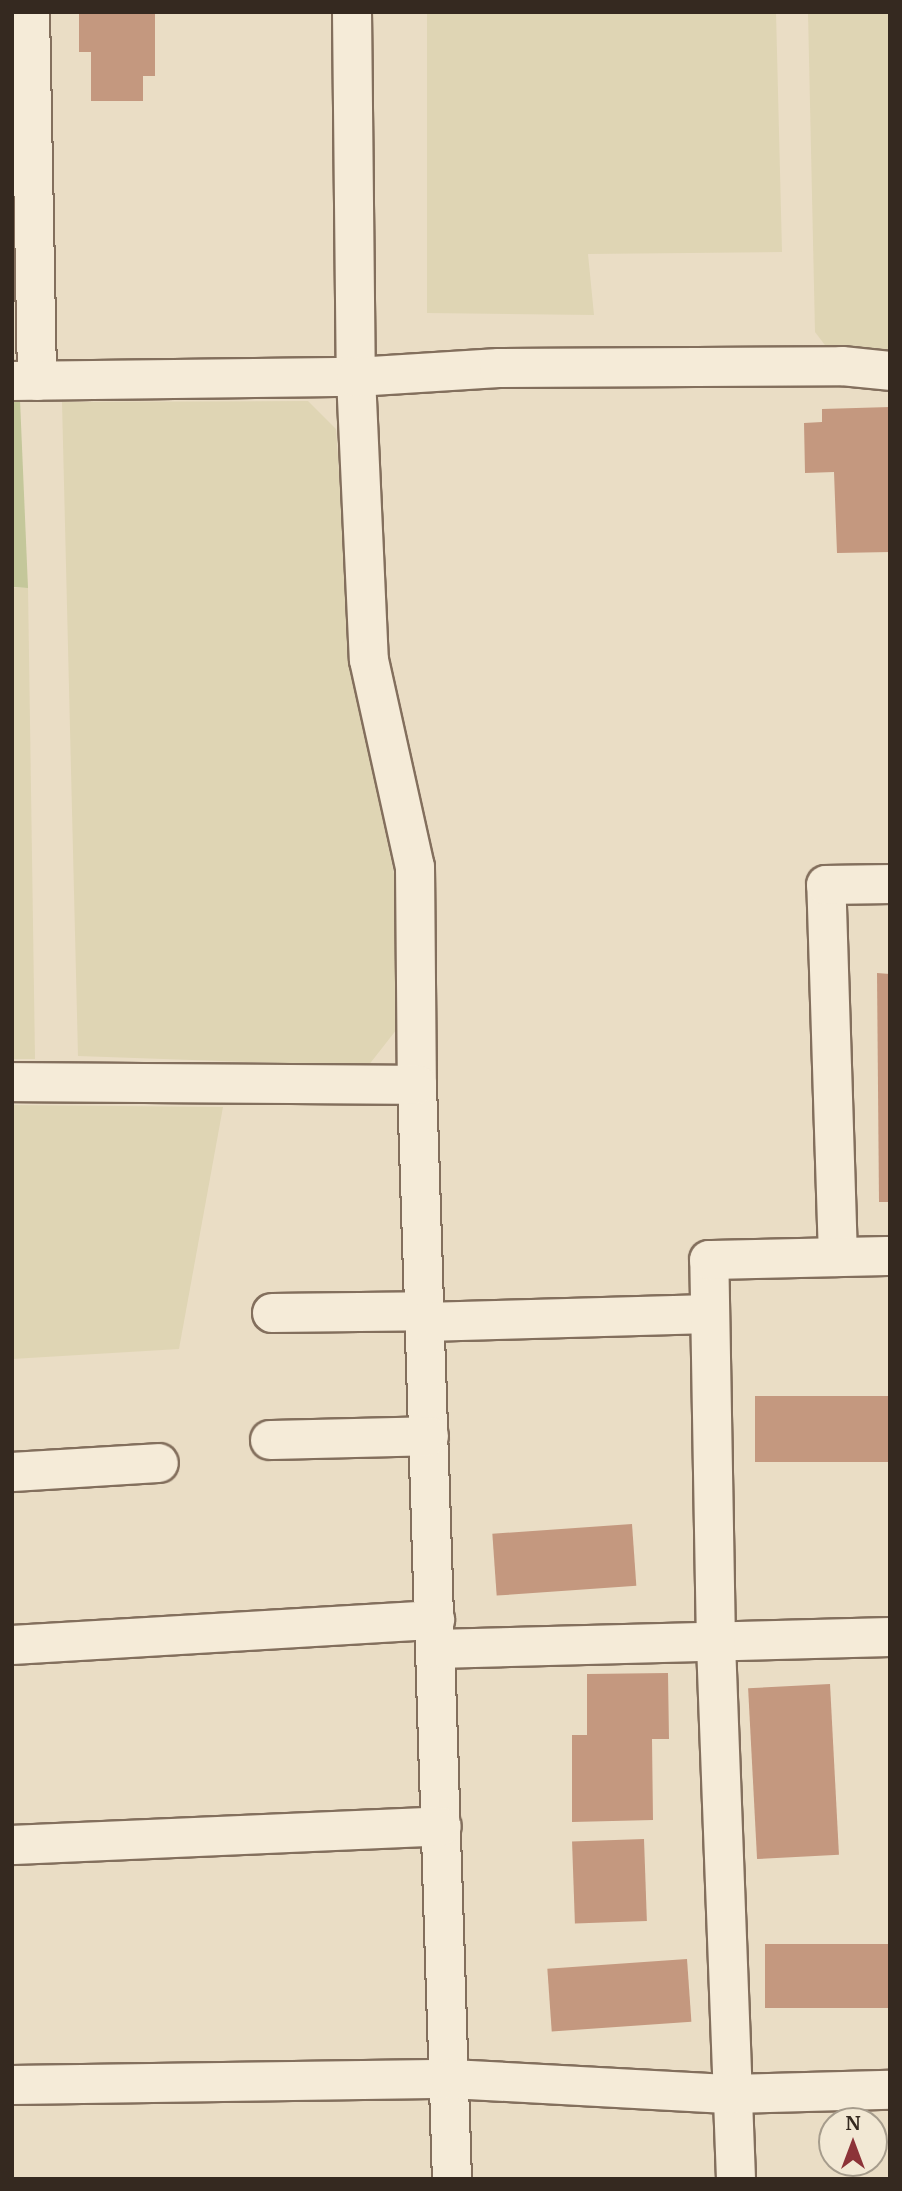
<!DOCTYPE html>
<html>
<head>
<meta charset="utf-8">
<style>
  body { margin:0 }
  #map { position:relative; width:902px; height:2191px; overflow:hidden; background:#eaddc5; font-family:Merriweather,serif }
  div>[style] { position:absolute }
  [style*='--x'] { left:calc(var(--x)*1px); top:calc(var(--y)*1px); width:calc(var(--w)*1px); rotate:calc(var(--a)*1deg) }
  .farmland>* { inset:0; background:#dfd5b4 }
  .green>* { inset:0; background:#c4c79a }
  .building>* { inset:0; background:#c4987f; transform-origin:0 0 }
  .roads { filter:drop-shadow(2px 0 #836f5d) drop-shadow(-2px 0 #836f5d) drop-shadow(0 2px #836f5d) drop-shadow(0 -2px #836f5d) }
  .street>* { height:38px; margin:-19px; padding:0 19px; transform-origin:19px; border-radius:19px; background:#f5ebd8 }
  .secondary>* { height:38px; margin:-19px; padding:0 19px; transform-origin:19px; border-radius:19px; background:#f5ebd8 }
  span { translate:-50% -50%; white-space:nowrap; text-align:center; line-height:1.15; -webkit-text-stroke:5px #f2e8d4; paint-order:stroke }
  .frame { position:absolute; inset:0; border:14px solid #352920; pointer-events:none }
  .north { position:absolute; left:818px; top:2107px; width:70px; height:70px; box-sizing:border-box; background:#f2e8d4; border:2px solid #a69c8c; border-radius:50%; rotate:0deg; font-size:19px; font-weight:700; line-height:28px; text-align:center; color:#352920 }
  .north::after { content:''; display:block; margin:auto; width:24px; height:32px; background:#8c3338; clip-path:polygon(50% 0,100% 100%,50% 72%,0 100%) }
</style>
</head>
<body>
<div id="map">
  <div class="farmland">
    <i style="clip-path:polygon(427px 12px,776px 12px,782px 252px,588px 254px,594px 315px,427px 313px)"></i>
    <i style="clip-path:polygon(808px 12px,890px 12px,890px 360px,831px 353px,815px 332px)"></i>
    <i style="clip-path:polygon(308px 401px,336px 429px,353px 677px,395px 879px,397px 1029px,368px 1066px,78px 1056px,62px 402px)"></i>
    <i style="clip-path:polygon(12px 588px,28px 588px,35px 1059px,12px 1059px)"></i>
    <i style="clip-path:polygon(12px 1105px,223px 1107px,179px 1349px,12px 1359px)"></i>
  </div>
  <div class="green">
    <i style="clip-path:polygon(12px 400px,20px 400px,28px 588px,12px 587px)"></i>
  </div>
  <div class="building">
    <i style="clip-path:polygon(79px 12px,155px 12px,155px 76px,143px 76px,143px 101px,91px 101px,91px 52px,79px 52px)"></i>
    <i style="clip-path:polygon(890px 407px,890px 552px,837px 553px,834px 472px,805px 473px,804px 423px,822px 422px,822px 409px)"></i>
    <i style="clip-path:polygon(877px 973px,890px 974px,890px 1202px,879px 1202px)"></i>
    <i style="left:890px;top:1396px;width:66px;height:135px;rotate:90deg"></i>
    <i style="left:632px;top:1524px;width:62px;height:140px;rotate:86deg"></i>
    <i style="clip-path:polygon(668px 1673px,669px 1739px,652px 1739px,653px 1820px,572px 1822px,572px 1735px,587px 1735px,587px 1674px)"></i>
    <i style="left:830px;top:1684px;width:171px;height:82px;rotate:87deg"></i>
    <i style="left:644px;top:1839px;width:82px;height:72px;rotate:88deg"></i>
    <i style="left:890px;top:1944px;width:64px;height:125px;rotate:90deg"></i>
    <i style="left:687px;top:1959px;width:63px;height:140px;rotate:86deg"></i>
  </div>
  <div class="roads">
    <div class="street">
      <i style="--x:30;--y:12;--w:369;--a:88.9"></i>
      <i style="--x:352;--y:12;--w:365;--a:89.4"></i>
      <i style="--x:356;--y:377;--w:283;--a:87.4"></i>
      <i style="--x:369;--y:660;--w:212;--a:77.5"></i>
      <i style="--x:415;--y:867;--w:218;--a:89.5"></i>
      <i style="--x:417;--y:1085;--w:1095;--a:88.17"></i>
      <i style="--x:12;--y:381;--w:344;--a:-0.7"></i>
      <i style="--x:356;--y:377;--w:143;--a:-3.6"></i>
      <i style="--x:499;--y:368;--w:343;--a:-0.3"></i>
      <i style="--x:842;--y:366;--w:48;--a:5.9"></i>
      <i style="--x:12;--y:1082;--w:405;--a:0.4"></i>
      <i style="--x:838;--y:1257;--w:372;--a:-91.8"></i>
      <i style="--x:826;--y:885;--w:64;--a:-0.9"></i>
      <i style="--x:272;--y:1313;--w:153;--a:-0.7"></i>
      <i style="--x:425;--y:1322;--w:285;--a:-1.6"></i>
      <i style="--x:270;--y:1440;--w:159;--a:-1.4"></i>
      <i style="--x:12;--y:1472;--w:147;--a:-3.5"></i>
      <i style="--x:12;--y:1645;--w:424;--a:-3.4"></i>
      <i style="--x:436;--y:1649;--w:454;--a:-1.5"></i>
      <i style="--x:12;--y:1845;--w:430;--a:-2.5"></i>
      <i style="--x:736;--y:2179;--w:535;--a:-92.14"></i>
      <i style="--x:716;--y:1644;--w:384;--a:-91"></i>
      <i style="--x:709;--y:1260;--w:181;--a:-1.3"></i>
    </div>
    <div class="secondary">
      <i style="--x:12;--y:2085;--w:439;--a:-0.8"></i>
      <i style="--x:451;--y:2079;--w:281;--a:3.1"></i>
      <i style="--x:732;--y:2094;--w:158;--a:-1.5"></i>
    </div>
  </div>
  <div class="frame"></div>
  <div class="north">N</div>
</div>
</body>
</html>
